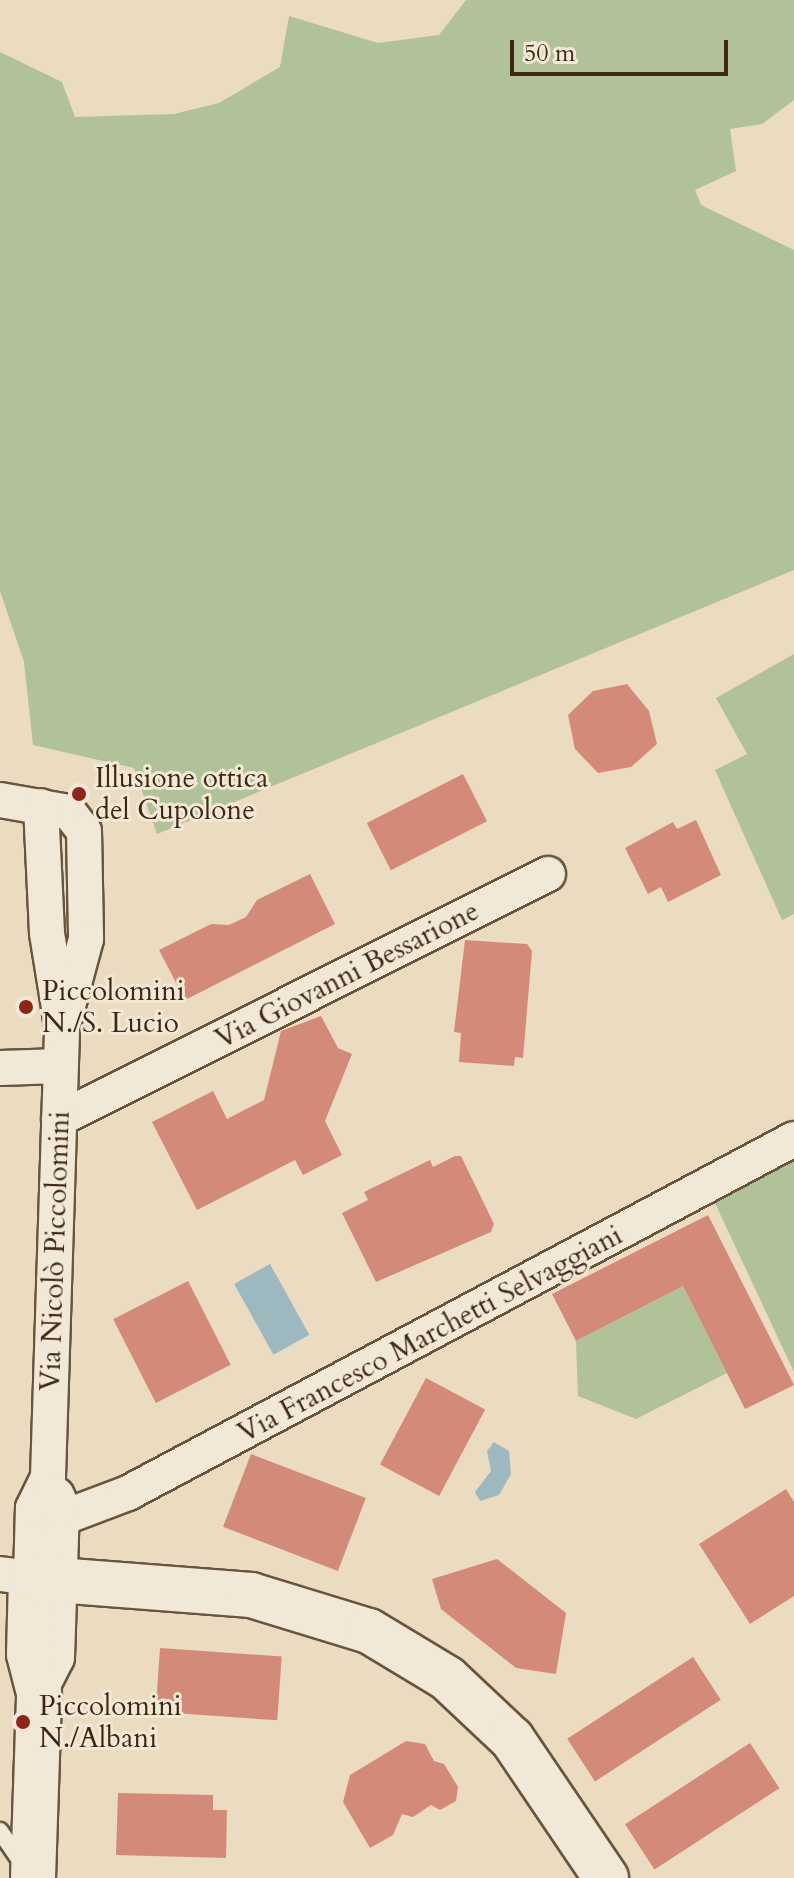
<!DOCTYPE html>
<html>
<head>
<meta charset="utf-8">
<style>
  body { margin:0 }
  #map { position:relative; width:794px; height:1878px; overflow:hidden; background:#ebdbc1; font-family:Cardo,serif }
  div>[style] { position:absolute }
  [style*='--x'] { left:calc(var(--x)*1px); top:calc(var(--y)*1px); width:calc(var(--w)*1px); rotate:calc(var(--a)*1deg) }
  .green>* { inset:0; background:#b1c198 }
  .water>* { inset:0; background:#9eb8bf; transform-origin:0 0 }
  .building>* { inset:0; background:#d48a79; transform-origin:0 0 }
  .roads { filter:drop-shadow(2px 0 #69553e) drop-shadow(-2px 0 #69553e) drop-shadow(0 2px #69553e) drop-shadow(0 -2px #69553e) }
  .lane>* { height:16px; margin:-8px; padding:0 8px; transform-origin:8px; border-radius:8px; background:#f2e8d7 }
  .street>* { height:34px; margin:-17px; padding:0 17px; transform-origin:17px; border-radius:17px; background:#f2e8d7 }
  .secondary>* { height:44px; margin:-22px; padding:0 22px; transform-origin:22px; border-radius:22px; background:#f2e8d7 }
  .dots>* { width:22px; height:22px; translate:-50% -50%; box-sizing:border-box; border:4px solid #f2e8d7; border-radius:50% }
  span { translate:-50% -50%; white-space:nowrap; text-align:center; line-height:1.15; -webkit-text-stroke:6px #f2e8d7; paint-order:stroke }
  .poi-label { font-size:28px; color:#3e2812 }
  .left { translate:0 -50%; text-align:left }
  .street-label { font-size:28px; color:#3e2812 }
  .scale { position:absolute; left:510px; top:40px; width:218px; height:36px; box-sizing:border-box; border:4px solid #3e2812; border-top:0; padding-left:10px; font-size:24px; line-height:28px; white-space:nowrap; color:#3e2812; -webkit-text-stroke:6px #f2e8d7; paint-order:stroke }
</style>
</head>
<body>
<div id="map">
  <div class="green">
    <i style="clip-path:polygon(466px 0,794px 0,794px 100px,762px 124px,730px 129px,736px 171px,695px 190px,701px 205px,794px 250px,794px 570px,157px 834px,134px 768px,33px 745px,24px 662px,0 591px,0 52px,62px 82px,75px 117px,174px 114px,219px 103px,280px 67px,289px 16px,378px 43px,439px 35px)"></i>
    <i style="clip-path:polygon(794px 654px,794px 914px,782px 920px,715px 770px,747px 754px,716px 698px)"></i>
    <i style="clip-path:polygon(794px 1139px,794px 1372px,708px 1188px)"></i>
    <i style="clip-path:polygon(683px 1286px,727px 1373px,636px 1419px,578px 1396px,576px 1341px)"></i>
  </div>
  <div class="water">
    <i style="left:270px;top:1264px;width:81px;height:41px;rotate:61deg"></i>
    <i style="clip-path:polygon(494px 1442px,509px 1451px,511px 1474px,499px 1495px,480px 1501px,475px 1492px,491px 1471px,487px 1451px)"></i>
  </div>
  <div class="building">
    <i style="clip-path:polygon(627px 684px,649px 711px,657px 744px,631px 767px,598px 773px,575px 749px,568px 715px,593px 691px)"></i>
    <i style="left:463px;top:774px;width:53px;height:108px;rotate:63deg"></i>
    <i style="clip-path:polygon(696px 820px,721px 875px,668px 902px,661px 887px,648px 894px,625px 848px,673px 822px,677px 829px)"></i>
    <i style="clip-path:polygon(310px 874px,335px 924px,185px 1000px,159px 950px,211px 924px,229px 925px,246px 917px,257px 900px)"></i>
    <i style="clip-path:polygon(465px 940px,527px 944px,532px 951px,523px 1058px,515px 1057px,514px 1066px,459px 1062px,461px 1033px,454px 1032px)"></i>
    <i style="clip-path:polygon(321px 1016px,338px 1048px,352px 1054px,325px 1121px,342px 1155px,303px 1175px,295px 1160px,197px 1210px,152px 1122px,213px 1091px,227px 1119px,264px 1100px,281px 1031px)"></i>
    <i style="clip-path:polygon(455px 1156px,461px 1156px,494px 1224px,491px 1232px,376px 1282px,342px 1213px,368px 1200px,364px 1192px,430px 1160px,433px 1167px)"></i>
    <i style="clip-path:polygon(708px 1215px,794px 1385px,745px 1409px,683px 1286px,576px 1341px,552px 1294px)"></i>
    <i style="left:188px;top:1281px;width:94px;height:84px;rotate:63deg"></i>
    <i style="left:426px;top:1378px;width:67px;height:98px;rotate:28deg"></i>
    <i style="left:251px;top:1454px;width:123px;height:78px;rotate:21deg"></i>
    <i style="clip-path:polygon(786px 1489px,794px 1502px,794px 1596px,750px 1624px,699px 1544px)"></i>
    <i style="clip-path:polygon(497px 1559px,566px 1613px,556px 1674px,516px 1668px,441px 1609px,432px 1579px)"></i>
    <i style="left:160px;top:1648px;width:122px;height:64px;rotate:4deg"></i>
    <i style="left:693px;top:1657px;width:51px;height:150px;rotate:57deg"></i>
    <i style="clip-path:polygon(406px 1741px,425px 1744px,434px 1761px,444px 1764px,458px 1787px,456px 1801px,440px 1810px,431px 1805px,413px 1817px,402px 1814px,393px 1835px,370px 1848px,343px 1802px,350px 1775px)"></i>
    <i style="left:750px;top:1743px;width:54px;height:149px;rotate:57deg"></i>
    <i style="clip-path:polygon(118px 1793px,213px 1795px,213px 1810px,227px 1810px,226px 1858px,116px 1855px)"></i>
  </div>
  <div class="roads">
    <div class="lane">
      <i style="--x:0;--y:1831;--w:42;--a:55.6"></i>
    </div>
    <div class="street">
      <i style="--x:0;--y:800;--w:70;--a:9.9"></i>
      <i style="--x:69;--y:812;--w:24;--a:52"></i>
      <i style="--x:84;--y:831;--w:108;--a:88.9"></i>
      <i style="--x:86;--y:939;--w:81;--a:105.1"></i>
      <i style="--x:0;--y:1068;--w:61;--a:-1.9"></i>
      <i style="--x:59;--y:1119;--w:547;--a:-26.61"></i>
      <i style="--x:62;--y:1518;--w:71;--a:-20.7"></i>
      <i style="--x:128;--y:1493;--w:754;--a:-27.99"></i>
      <i style="--x:0;--y:1574;--w:31;--a:7"></i>
      <i style="--x:31;--y:1578;--w:70;--a:-88.4"></i>
      <i style="--x:33;--y:1508;--w:34;--a:-64"></i>
      <i style="--x:48;--y:1477;--w:451;--a:-88.2"></i>
      <i style="--x:62;--y:1026;--w:94;--a:-99.2"></i>
      <i style="--x:47;--y:933;--w:127;--a:-92.7"></i>
      <i style="--x:39;--y:1693;--w:39;--a:-63"></i>
      <i style="--x:57;--y:1658;--w:151;--a:-88.1"></i>
      <i style="--x:62;--y:1507;--w:13;--a:-113"></i>
    </div>
    <div class="secondary">
      <i style="--x:33;--y:1878;--w:185;--a:-88.1"></i>
      <i style="--x:39;--y:1693;--w:40;--a:-104.4"></i>
      <i style="--x:29;--y:1654;--w:76;--a:-88.5"></i>
      <i style="--x:31;--y:1578;--w:221;--a:4.4"></i>
      <i style="--x:251;--y:1595;--w:123;--a:17"></i>
      <i style="--x:369;--y:1631;--w:91;--a:31.1"></i>
      <i style="--x:447;--y:1678;--w:89;--a:43.2"></i>
      <i style="--x:512;--y:1739;--w:168;--a:55.9"></i>
    </div>
  </div>
  <div class="dots">
    <i style="left:79px;top:794px;background:#8f2418"></i>
    <i style="left:26px;top:1007px;background:#8f2418"></i>
    <i style="left:23px;top:1722px;background:#8f2418"></i>
  </div>
  <div class="poi-label">
    <span class="left" style="left:95px;top:794px">Illusione ottica<br>del Cupolone</span>
    <span class="left" style="left:42px;top:1007px">Piccolomini<br>N./S. Lucio</span>
    <span class="left" style="left:39px;top:1722px">Piccolomini<br>N./Albani</span>
  </div>
  <div class="street-label">
    <span style="left:347px;top:975px;rotate:-27deg">Via Giovanni Bessarione</span>
    <span style="left:55px;top:1251px;rotate:-88deg">Via Nicolò Piccolomini</span>
    <span style="left:430px;top:1334px;rotate:-28deg">Via Francesco Marchetti Selvaggiani</span>
  </div>
  <div class="scale">50 m</div>
</div>
</body>
</html>
